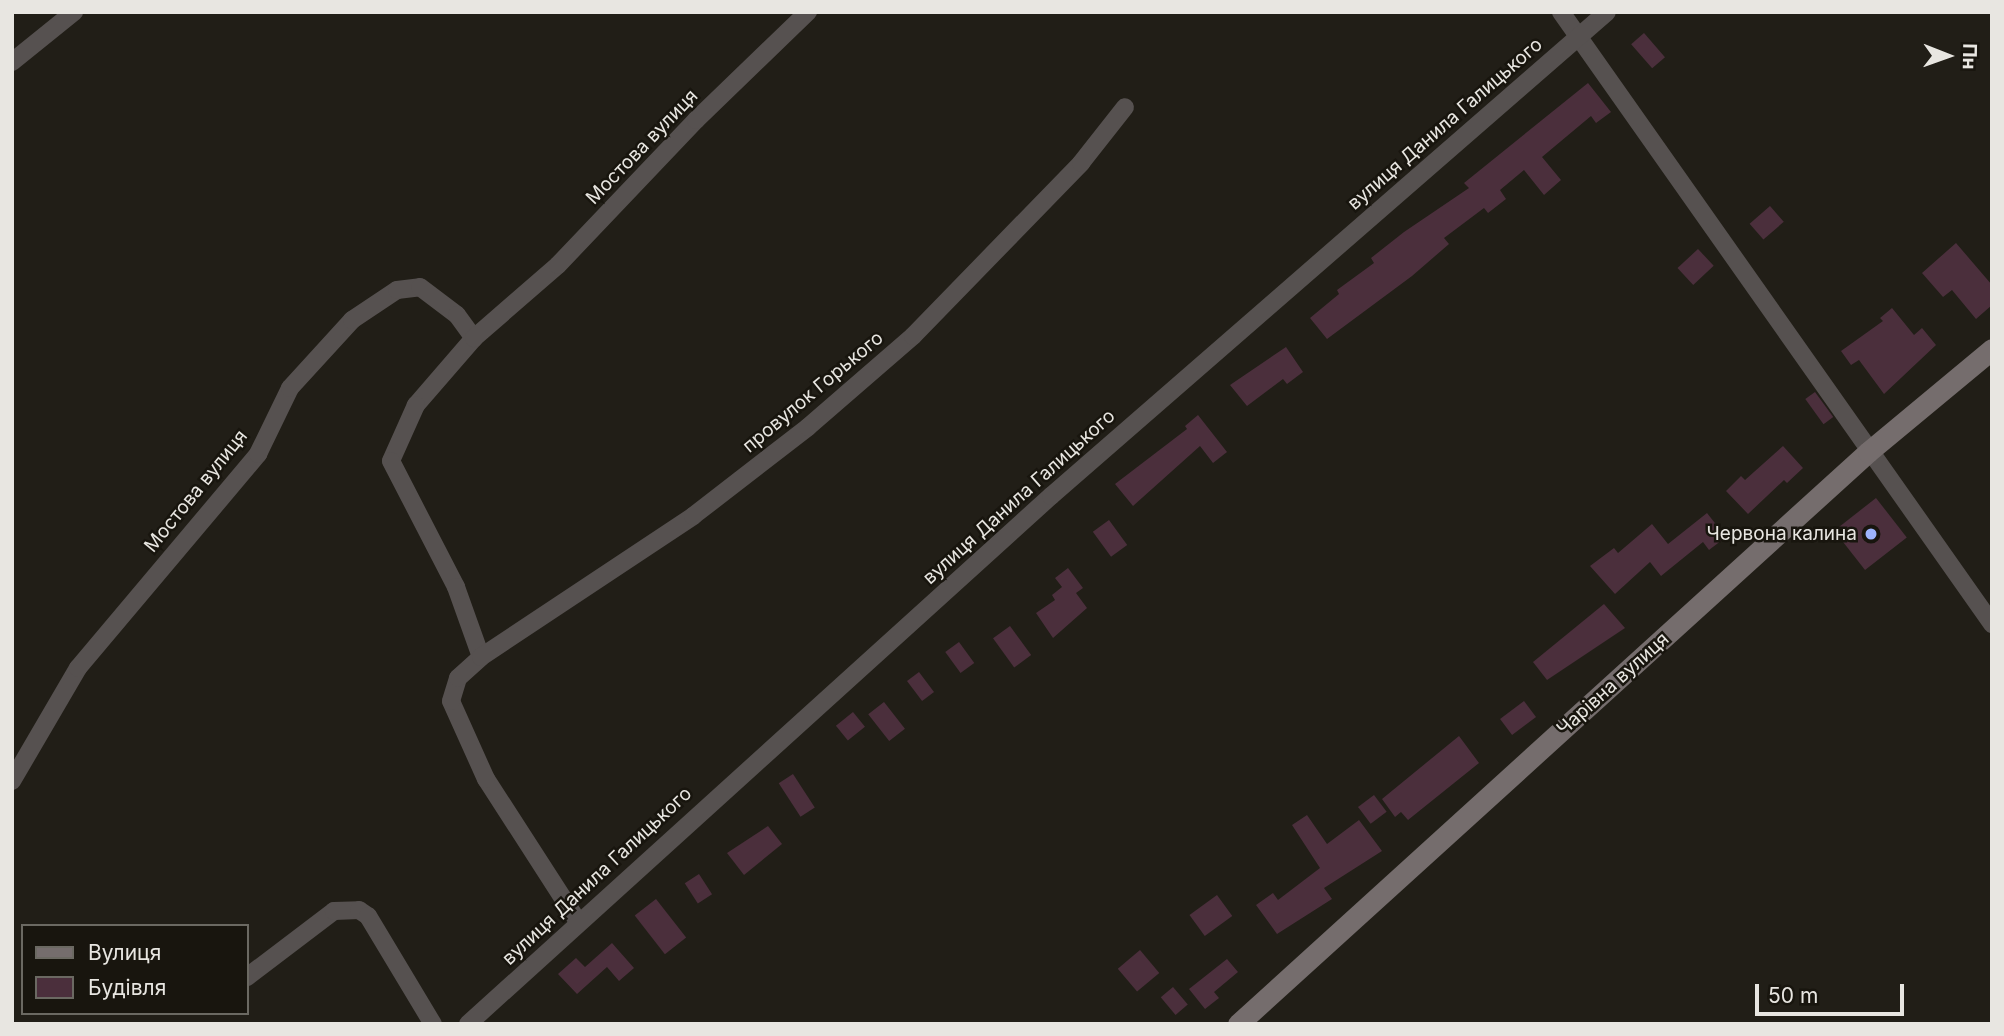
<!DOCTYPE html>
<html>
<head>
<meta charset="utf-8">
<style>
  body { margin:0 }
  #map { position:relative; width:2004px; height:1036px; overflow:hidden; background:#211e17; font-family:Inter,sans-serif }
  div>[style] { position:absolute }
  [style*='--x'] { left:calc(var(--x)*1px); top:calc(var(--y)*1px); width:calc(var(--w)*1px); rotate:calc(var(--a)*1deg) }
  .building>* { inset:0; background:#4b2f3c; transform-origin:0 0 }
  .street>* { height:18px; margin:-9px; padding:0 9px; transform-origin:9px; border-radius:9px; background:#565150 }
  .secondary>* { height:21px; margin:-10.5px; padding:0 10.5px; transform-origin:10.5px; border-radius:10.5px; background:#756d6d }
  .dots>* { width:19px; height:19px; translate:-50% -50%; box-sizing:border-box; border:4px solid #18150e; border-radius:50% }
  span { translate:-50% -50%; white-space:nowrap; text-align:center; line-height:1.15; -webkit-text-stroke:5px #18150e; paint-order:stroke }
  .street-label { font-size:19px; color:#e8e6e1 }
  .poi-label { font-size:19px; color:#e8e6e1 }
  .right { translate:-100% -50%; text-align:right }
  .frame { position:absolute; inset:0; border:14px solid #e8e6e1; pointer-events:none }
  .legend { position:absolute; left:21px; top:924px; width:228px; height:91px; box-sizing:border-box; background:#18150e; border:2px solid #6b6962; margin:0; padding:9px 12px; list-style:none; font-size:21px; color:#e8e6e1 }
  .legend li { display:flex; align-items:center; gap:14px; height:35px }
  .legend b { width:35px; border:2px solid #6b6962 }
  .north { position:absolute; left:1913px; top:21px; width:70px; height:70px; -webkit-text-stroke:5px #18150e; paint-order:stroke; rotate:91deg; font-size:19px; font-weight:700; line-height:28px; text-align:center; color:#e8e6e1 }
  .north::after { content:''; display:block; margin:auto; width:24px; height:32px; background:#e8e6e1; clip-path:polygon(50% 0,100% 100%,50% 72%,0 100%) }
  .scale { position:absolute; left:1755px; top:984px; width:149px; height:32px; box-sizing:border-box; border:4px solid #e8e6e1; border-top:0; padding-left:9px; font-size:21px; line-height:24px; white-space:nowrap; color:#e8e6e1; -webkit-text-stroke:5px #18150e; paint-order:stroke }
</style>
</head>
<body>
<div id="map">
  <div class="building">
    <i style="left:1644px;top:33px;width:32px;height:17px;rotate:49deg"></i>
    <i style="clip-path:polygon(1588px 83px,1611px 112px,1596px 123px,1591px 116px,1542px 157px,1561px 180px,1544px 195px,1524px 170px,1500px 190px,1506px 199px,1488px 213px,1484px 208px,1444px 238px,1449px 244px,1412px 276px,1327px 339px,1310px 318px,1339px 294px,1337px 290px,1374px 263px,1371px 258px,1404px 232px,1469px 188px,1464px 183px)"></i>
    <i style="left:1770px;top:206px;width:21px;height:27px;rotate:49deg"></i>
    <i style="clip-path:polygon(1956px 243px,1992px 285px,1992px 305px,1976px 319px,1952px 290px,1943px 297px,1922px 273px)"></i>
    <i style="left:1698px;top:249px;width:23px;height:28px;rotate:47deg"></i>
    <i style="clip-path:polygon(1892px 308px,1914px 335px,1922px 328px,1936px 345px,1884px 394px,1859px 360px,1851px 365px,1841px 351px,1883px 321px,1880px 318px)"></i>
    <i style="clip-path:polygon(1286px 347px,1303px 372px,1287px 384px,1283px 379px,1247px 406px,1230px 385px)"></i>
    <i style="left:1815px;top:392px;width:31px;height:12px;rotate:54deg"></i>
    <i style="clip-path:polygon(1198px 415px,1227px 452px,1213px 463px,1200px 446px,1133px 506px,1115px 484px,1187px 429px,1185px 426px)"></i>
    <i style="clip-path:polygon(1783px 446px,1803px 468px,1787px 483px,1784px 480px,1748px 514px,1726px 491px,1741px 476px,1745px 480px)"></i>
    <i style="left:1876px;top:498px;width:50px;height:53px;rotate:52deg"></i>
    <i style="clip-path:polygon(1707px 513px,1726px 537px,1709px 550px,1703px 542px,1661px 576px,1650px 562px,1615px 594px,1590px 566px,1614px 548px,1618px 553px,1652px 524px,1668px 544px)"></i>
    <i style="left:1109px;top:520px;width:31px;height:20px;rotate:54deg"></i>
    <i style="clip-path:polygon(1068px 568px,1083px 588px,1076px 593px,1087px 608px,1053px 638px,1036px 613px,1055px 600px,1052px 595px,1062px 587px,1055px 578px)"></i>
    <i style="clip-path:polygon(1604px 604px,1625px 628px,1547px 680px,1533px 662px)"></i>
    <i style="left:1010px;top:626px;width:36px;height:21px;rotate:54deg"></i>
    <i style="left:959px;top:642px;width:26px;height:17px;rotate:54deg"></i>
    <i style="left:919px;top:672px;width:25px;height:15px;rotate:53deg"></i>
    <i style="left:1524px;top:701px;width:20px;height:30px;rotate:53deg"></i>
    <i style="left:884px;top:702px;width:34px;height:20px;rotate:52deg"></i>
    <i style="left:853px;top:712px;width:19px;height:22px;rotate:51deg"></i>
    <i style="clip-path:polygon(1459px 736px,1479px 763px,1408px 820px,1401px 812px,1395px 817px,1382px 799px)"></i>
    <i style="left:793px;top:774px;width:40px;height:17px;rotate:57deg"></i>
    <i style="left:1374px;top:795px;width:21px;height:20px;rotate:53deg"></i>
    <i style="clip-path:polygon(1307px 815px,1327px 844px,1359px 820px,1382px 851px,1324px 888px,1332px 899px,1277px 934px,1256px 905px,1273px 893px,1278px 900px,1320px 868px,1292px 825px)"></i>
    <i style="clip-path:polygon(768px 826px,782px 844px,744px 875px,727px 853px)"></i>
    <i style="left:699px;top:874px;width:24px;height:17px;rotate:57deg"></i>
    <i style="left:1217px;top:895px;width:26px;height:34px;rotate:54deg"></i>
    <i style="left:656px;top:899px;width:49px;height:27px;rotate:52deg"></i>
    <i style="clip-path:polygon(612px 943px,634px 968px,619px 981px,607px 967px,577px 994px,558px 974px,576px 958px,585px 967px)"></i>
    <i style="left:1140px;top:950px;width:30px;height:29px;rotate:50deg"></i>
    <i style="clip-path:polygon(1227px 959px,1238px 972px,1214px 992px,1219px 998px,1205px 1009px,1189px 989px)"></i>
    <i style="left:1173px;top:987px;width:23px;height:16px;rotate:50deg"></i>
  </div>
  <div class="street">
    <i style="--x:1561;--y:12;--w:749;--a:54.84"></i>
    <i style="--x:12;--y:62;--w:80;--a:-38.9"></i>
    <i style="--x:474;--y:338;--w:89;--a:130.9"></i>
    <i style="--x:416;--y:405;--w:61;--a:114.1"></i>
    <i style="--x:391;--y:461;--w:142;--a:62.7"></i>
    <i style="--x:456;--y:587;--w:74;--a:70.3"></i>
    <i style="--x:12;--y:781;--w:131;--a:-59.7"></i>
    <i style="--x:78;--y:668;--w:280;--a:-49.9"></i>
    <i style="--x:258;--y:454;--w:73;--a:-64.1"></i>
    <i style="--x:290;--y:388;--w:92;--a:-47.6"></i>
    <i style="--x:352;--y:320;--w:54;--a:-33.7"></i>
    <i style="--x:397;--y:290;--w:23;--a:-7"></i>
    <i style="--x:420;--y:287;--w:46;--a:37.1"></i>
    <i style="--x:457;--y:315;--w:29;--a:54"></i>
    <i style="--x:474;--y:338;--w:111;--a:-41"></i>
    <i style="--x:558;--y:265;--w:200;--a:-46.4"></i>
    <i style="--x:696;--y:120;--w:156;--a:-44"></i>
    <i style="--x:577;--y:920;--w:168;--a:-122.8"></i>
    <i style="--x:486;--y:779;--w:85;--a:-114.2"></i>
    <i style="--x:451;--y:701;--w:24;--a:-73"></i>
    <i style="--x:458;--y:678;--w:31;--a:-42"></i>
    <i style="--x:481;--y:657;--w:255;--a:-33.6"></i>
    <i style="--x:693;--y:516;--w:145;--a:-37.7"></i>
    <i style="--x:808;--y:427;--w:139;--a:-40.9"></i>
    <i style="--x:913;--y:336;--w:241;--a:-45.8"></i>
    <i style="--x:1081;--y:163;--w:71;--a:-51.8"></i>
    <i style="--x:247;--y:977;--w:109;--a:-37.2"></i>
    <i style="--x:334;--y:911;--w:25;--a:-2"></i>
    <i style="--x:359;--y:910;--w:11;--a:34"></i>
    <i style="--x:368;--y:916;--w:126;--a:59"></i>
    <i style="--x:468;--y:1024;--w:787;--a:-42.17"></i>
    <i style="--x:1051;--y:496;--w:737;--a:-41.04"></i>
  </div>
  <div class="secondary">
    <i style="--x:1238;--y:1024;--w:851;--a:-42.24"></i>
    <i style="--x:1868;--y:452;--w:161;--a:-39.7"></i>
  </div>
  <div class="dots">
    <i style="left:1871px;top:534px;background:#9db4fd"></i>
  </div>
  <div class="street-label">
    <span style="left:1445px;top:124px;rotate:-41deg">вулиця Данила Галицького</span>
    <span style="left:642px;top:147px;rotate:-46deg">Мостова вулиця</span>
    <span style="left:813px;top:392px;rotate:-40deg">провулок Горького</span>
    <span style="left:196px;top:491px;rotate:-51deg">Мостова вулиця</span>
    <span style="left:1019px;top:497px;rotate:-42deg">вулиця Данила Галицького</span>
    <span style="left:1613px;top:684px;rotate:-42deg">Чарівна вулиця</span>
    <span style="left:597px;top:876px;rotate:-43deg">вулиця Данила Галицького</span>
  </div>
  <div class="poi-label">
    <span class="right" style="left:1857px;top:534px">Червона калина</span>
  </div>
  <div class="frame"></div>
  <ul class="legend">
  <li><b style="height:9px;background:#756d6d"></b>Вулиця</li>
  <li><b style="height:19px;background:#4b2f3c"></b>Будівля</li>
  </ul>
  <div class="north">Пн</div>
  <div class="scale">50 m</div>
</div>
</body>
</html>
